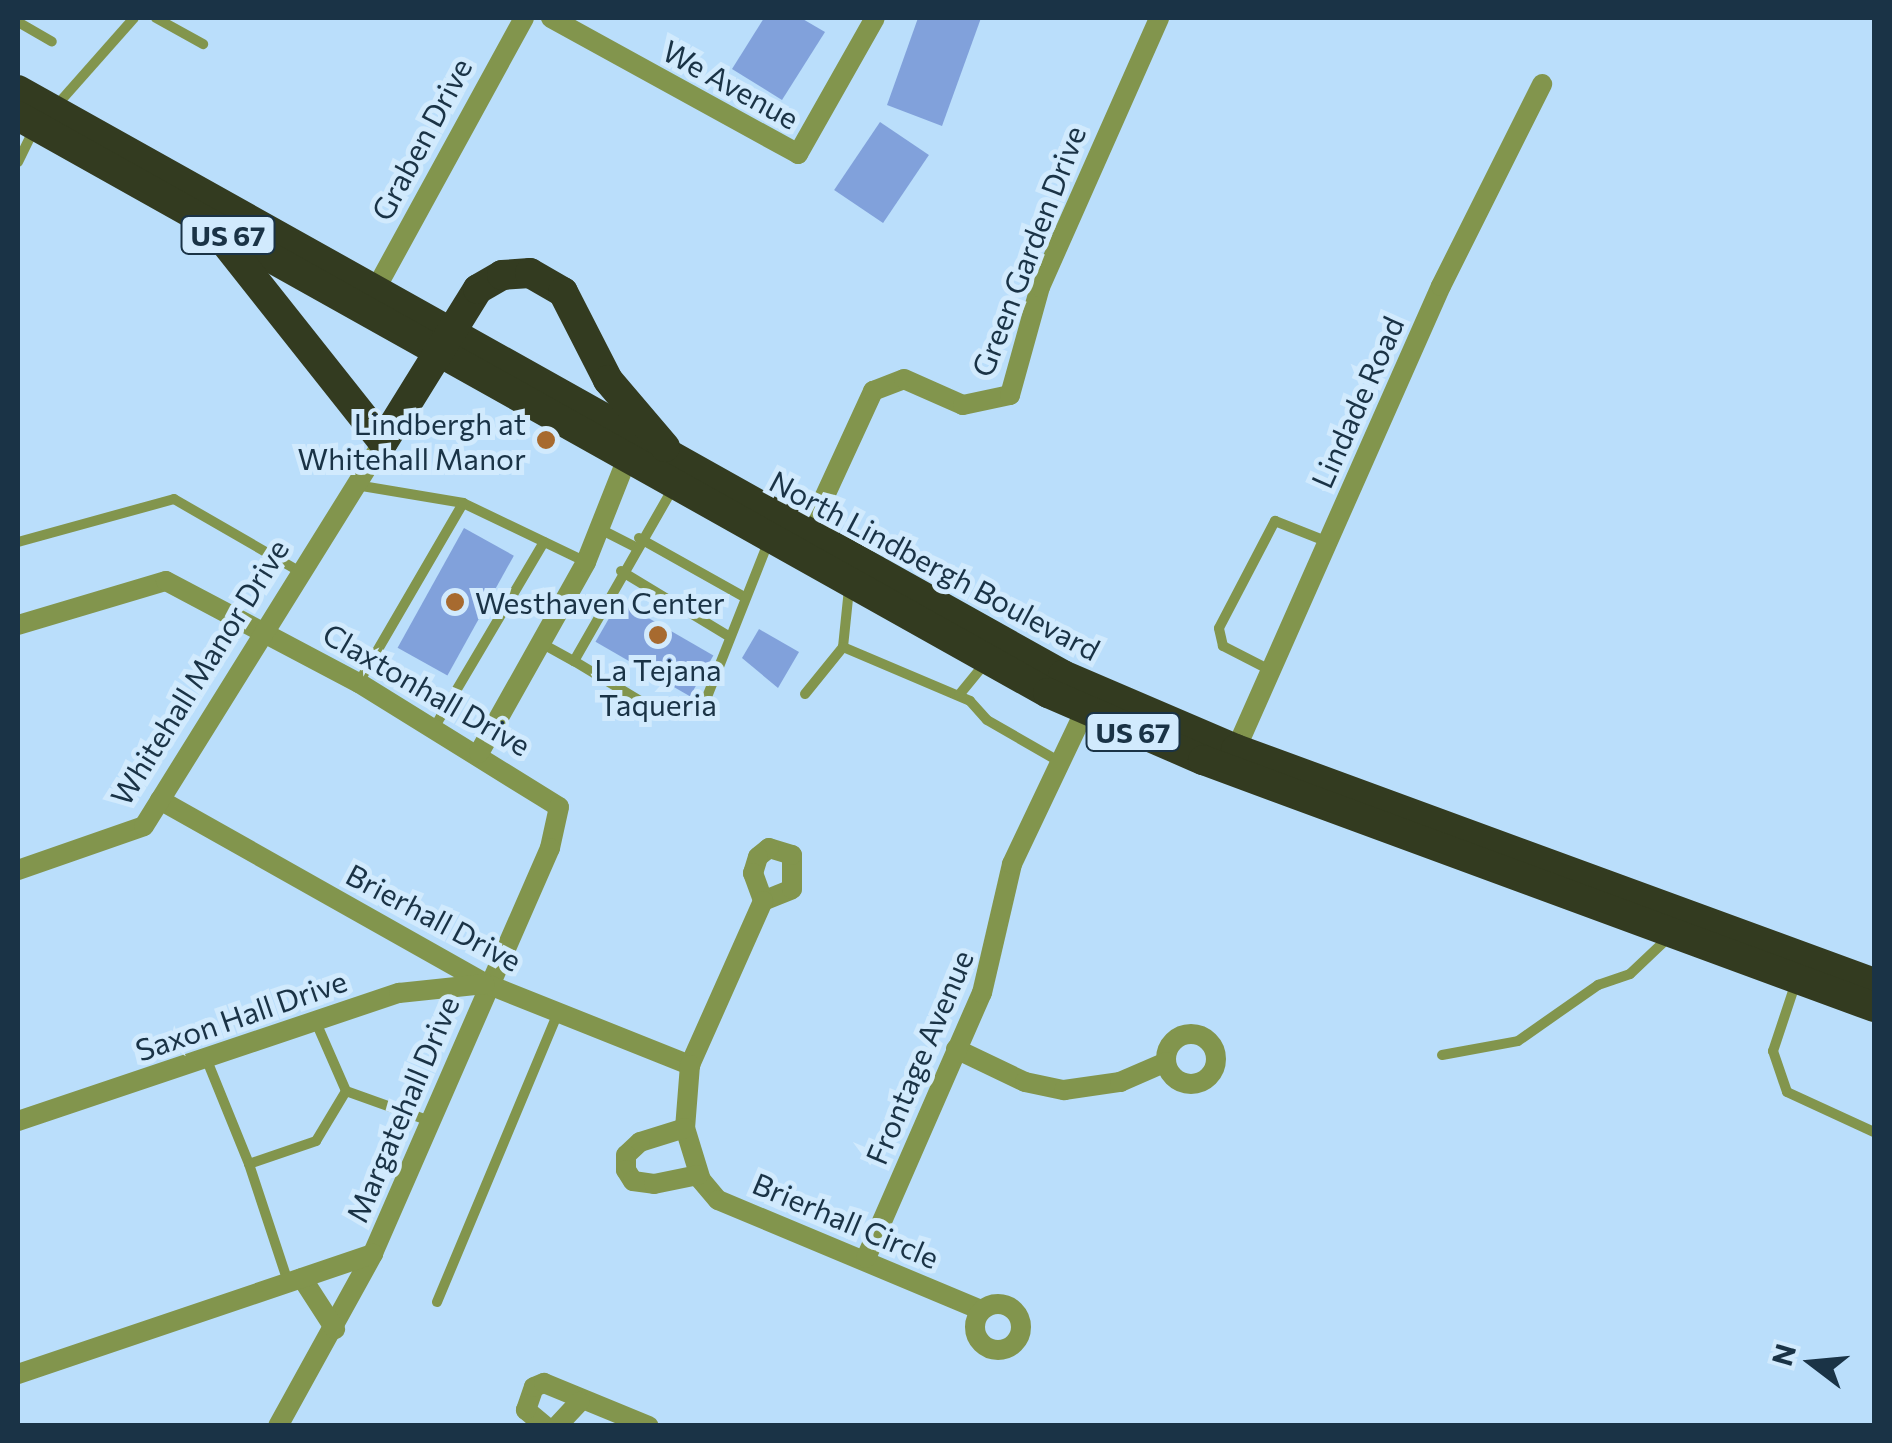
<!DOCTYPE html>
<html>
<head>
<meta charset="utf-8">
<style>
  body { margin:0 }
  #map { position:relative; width:1892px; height:1443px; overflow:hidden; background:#badefb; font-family:Commissioner,sans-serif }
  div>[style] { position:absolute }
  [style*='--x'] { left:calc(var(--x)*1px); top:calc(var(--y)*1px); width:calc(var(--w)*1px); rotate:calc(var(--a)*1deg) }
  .building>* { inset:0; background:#81a1db; transform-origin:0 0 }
  .lane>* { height:10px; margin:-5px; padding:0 5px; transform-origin:5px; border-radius:5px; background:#82954d }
  .street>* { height:20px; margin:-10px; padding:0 10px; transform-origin:10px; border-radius:10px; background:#82954d }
  .street>.ring { margin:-10px; padding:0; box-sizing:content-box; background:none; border:20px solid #82954d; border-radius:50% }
  .highway>* { height:30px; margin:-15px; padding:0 15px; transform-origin:15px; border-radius:15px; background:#333b20 }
  .dots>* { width:28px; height:28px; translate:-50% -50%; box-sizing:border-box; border:5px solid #d1eafd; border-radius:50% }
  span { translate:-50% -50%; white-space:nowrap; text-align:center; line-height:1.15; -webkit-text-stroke:10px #d1eafd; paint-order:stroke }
  .shield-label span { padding:2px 8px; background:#d1eafd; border:2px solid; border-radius:8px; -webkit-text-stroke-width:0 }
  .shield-label { font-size:28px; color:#1a3346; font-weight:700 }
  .street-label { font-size:30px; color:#1a3346 }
  .poi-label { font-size:30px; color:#1a3346 }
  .right { translate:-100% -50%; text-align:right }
  .left { translate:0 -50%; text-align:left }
  .frame { position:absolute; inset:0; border:20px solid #1a3346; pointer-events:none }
  .north { position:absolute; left:1762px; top:1313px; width:100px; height:100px; -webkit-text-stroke:8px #d1eafd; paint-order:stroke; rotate:286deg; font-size:28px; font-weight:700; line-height:40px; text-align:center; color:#1a3346 }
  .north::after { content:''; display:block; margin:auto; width:35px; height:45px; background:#1a3346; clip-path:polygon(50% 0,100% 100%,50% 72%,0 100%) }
</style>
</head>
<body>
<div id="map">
  <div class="building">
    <i style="clip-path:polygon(764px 18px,801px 18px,825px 32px,782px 100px,732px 69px)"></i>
    <i style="clip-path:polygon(918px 18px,981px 18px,942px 126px,887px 105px)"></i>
    <i style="left:880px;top:122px;width:59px;height:82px;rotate:34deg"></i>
    <i style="left:464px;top:528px;width:57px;height:137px;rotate:29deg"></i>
    <i style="left:619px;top:601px;width:109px;height:47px;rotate:30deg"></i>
    <i style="clip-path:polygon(759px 629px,799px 652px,778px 688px,742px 658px)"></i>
  </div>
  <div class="lane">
    <i style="--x:156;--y:18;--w:54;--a:29"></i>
    <i style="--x:18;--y:22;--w:39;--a:30"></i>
    <i style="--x:57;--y:105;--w:116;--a:-48.5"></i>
    <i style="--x:18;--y:162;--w:39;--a:-64"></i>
    <i style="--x:356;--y:485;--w:109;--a:9.5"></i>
    <i style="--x:600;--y:529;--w:38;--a:27"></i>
    <i style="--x:639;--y:538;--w:120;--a:29.3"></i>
    <i style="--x:18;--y:542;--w:162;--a:-15.4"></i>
    <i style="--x:174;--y:499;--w:142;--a:30"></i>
    <i style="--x:621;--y:571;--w:127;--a:31.2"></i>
    <i style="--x:541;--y:643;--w:38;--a:29"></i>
    <i style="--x:574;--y:661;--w:199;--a:-60.2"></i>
    <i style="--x:843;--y:647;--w:58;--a:-84.1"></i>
    <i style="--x:374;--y:657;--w:89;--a:29.7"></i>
    <i style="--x:574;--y:661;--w:103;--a:31.1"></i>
    <i style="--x:662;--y:714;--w:30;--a:-2"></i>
    <i style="--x:692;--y:713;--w:17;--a:-40"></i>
    <i style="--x:705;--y:702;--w:171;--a:-68.4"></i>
    <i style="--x:1270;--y:670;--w:53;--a:-152.9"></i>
    <i style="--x:1223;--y:646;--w:18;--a:-103"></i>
    <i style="--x:1219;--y:628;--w:121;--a:-62.4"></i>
    <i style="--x:1275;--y:521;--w:57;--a:21.6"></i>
    <i style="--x:359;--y:682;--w:207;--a:-59.8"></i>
    <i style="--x:463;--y:503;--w:136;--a:25.6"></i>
    <i style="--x:805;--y:694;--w:60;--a:-51"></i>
    <i style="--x:843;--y:647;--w:138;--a:23"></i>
    <i style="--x:970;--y:701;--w:25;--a:48"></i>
    <i style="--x:987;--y:720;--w:84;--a:29.9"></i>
    <i style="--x:959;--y:695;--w:43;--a:-50.7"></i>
    <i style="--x:434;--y:728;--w:216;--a:-59.4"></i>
    <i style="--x:1796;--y:982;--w:73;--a:108.4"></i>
    <i style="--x:1773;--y:1051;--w:43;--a:71.1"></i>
    <i style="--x:1787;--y:1092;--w:96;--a:24.7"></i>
    <i style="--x:315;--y:1020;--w:77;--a:66.4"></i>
    <i style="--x:346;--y:1091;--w:89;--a:19.7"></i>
    <i style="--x:1442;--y:1055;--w:77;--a:-10.4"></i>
    <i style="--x:1518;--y:1041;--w:98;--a:-35"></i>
    <i style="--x:1598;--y:985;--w:34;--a:-19"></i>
    <i style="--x:1630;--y:974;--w:54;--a:-43.5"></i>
    <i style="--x:206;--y:1058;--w:114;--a:67.9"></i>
    <i style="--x:249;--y:1164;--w:71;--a:-18.9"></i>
    <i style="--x:316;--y:1141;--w:58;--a:-59"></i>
    <i style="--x:249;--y:1164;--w:124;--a:71.7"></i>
    <i style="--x:437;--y:1302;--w:316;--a:-67.3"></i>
  </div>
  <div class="street">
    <i style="--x:551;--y:18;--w:282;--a:28.8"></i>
    <i style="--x:798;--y:154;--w:156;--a:-60.5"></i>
    <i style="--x:374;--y:292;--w:312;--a:-61.3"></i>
    <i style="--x:806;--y:537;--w:161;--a:-65.3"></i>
    <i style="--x:873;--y:391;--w:33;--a:-21"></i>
    <i style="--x:904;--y:379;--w:64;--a:23.8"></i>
    <i style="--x:963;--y:405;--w:48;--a:-12"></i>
    <i style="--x:1010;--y:395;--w:112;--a:-74.5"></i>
    <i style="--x:1040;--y:287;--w:294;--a:-66.1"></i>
    <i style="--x:18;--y:625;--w:154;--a:-16.6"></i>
    <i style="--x:166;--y:581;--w:218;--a:27.9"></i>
    <i style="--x:359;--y:683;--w:235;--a:31.8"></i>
    <i style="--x:559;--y:807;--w:42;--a:102.4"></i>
    <i style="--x:550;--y:848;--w:443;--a:113.6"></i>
    <i style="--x:373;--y:1254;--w:196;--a:118.9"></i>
    <i style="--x:1236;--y:749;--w:506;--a:-66.12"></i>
    <i style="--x:1441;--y:286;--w:226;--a:-63.4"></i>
    <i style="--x:479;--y:753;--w:219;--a:-60.7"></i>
    <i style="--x:586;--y:562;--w:109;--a:-68.4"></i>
    <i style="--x:160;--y:800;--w:375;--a:29.4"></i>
    <i style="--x:487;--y:984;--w:219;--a:21.8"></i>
    <i style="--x:18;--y:870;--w:133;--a:-19.2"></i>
    <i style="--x:144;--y:826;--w:452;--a:-58.1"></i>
    <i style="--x:763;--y:901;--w:31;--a:-22"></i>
    <i style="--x:792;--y:889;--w:34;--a:-90"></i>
    <i style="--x:792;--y:855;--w:24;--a:-163"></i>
    <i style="--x:769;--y:848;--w:14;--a:141"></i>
    <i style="--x:758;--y:857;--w:17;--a:107"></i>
    <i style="--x:753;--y:873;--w:30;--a:70"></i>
    <i style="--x:763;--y:901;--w:180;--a:114"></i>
    <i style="--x:690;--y:1065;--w:63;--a:94.5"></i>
    <i style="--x:685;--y:1128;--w:54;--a:72.9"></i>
    <i style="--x:701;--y:1180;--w:26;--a:50"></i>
    <i style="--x:718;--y:1200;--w:285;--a:22.7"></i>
    <i class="ring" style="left:1166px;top:1034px;width:30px;height:30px"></i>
    <i style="--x:956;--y:1049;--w:76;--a:25.6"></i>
    <i style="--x:1025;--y:1082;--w:40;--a:12"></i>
    <i style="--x:1064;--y:1090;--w:57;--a:-8.1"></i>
    <i style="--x:1120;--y:1082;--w:50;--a:-23.5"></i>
    <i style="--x:18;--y:1121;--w:402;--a:-18.6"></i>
    <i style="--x:399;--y:993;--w:86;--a:-6"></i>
    <i style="--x:685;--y:1128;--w:47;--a:162.7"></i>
    <i style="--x:640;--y:1142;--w:19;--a:137"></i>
    <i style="--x:626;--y:1155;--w:15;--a:90"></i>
    <i style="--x:626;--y:1170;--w:13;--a:58"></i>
    <i style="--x:633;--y:1181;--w:21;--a:8"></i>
    <i style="--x:654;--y:1184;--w:45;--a:-11.6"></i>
    <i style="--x:866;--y:1258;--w:289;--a:-66.4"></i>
    <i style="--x:982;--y:993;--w:132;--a:-76.9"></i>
    <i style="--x:1012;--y:864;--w:170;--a:-64.6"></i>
    <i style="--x:302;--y:1278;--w:61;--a:57.1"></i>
    <i class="ring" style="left:975px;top:1304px;width:26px;height:26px"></i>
    <i style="--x:18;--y:1374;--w:375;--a:-18.7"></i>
    <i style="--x:545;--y:1426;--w:25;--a:-140"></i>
    <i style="--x:526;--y:1410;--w:24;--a:-71"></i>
    <i style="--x:534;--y:1387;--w:11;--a:-22"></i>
    <i style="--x:544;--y:1383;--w:113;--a:22.3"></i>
    <i style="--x:557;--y:1426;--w:33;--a:-47"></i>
  </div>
  <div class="highway">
    <i style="--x:18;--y:90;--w:1198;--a:29.24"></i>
    <i style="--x:1063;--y:675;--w:188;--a:23.2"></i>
    <i style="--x:1236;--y:749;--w:680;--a:20.14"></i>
    <i style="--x:18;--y:116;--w:1181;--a:29.26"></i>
    <i style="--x:1048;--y:693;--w:169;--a:23.4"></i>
    <i style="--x:1203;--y:760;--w:715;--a:20.21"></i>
    <i style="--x:227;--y:245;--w:251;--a:51.6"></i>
    <i style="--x:383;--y:442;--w:180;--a:-58.2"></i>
    <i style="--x:478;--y:289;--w:28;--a:-30"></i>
    <i style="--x:502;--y:275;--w:28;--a:-4"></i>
    <i style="--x:530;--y:273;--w:38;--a:30"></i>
    <i style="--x:563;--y:292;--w:99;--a:62.9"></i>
    <i style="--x:608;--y:380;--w:88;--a:49.6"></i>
  </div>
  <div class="dots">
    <i style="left:546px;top:440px;background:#a76a2f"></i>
    <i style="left:455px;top:602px;background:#a76a2f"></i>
    <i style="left:658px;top:635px;background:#a76a2f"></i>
  </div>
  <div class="shield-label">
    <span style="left:228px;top:235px">US 67</span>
    <span style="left:1133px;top:732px">US 67</span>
  </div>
  <div class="street-label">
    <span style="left:731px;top:84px;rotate:29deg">We Avenue</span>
    <span style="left:421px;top:139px;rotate:-62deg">Graben Drive</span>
    <span style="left:1028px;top:251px;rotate:-69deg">Green Garden Drive</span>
    <span style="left:1357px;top:402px;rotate:-66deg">Lindade Road</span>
    <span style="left:935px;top:565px;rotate:28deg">North Lindbergh Boulevard</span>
    <span style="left:199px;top:672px;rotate:-58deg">Whitehall Manor Drive</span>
    <span style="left:427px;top:689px;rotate:30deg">Claxtonhall Drive</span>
    <span style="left:434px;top:917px;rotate:28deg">Brierhall Drive</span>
    <span style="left:241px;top:1015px;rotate:-19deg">Saxon Hall Drive</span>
    <span style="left:919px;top:1057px;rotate:-67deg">Frontage Avenue</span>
    <span style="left:402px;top:1109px;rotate:-67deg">Margatehall Drive</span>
    <span style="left:846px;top:1220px;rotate:23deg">Brierhall Circle</span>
  </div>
  <div class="poi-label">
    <span class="right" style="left:526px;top:440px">Lindbergh at<br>Whitehall Manor</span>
    <span class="left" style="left:475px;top:602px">Westhaven Center</span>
    <span style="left:658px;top:686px">La Tejana<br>Taqueria</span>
  </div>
  <div class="frame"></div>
  <div class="north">N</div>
</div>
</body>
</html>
